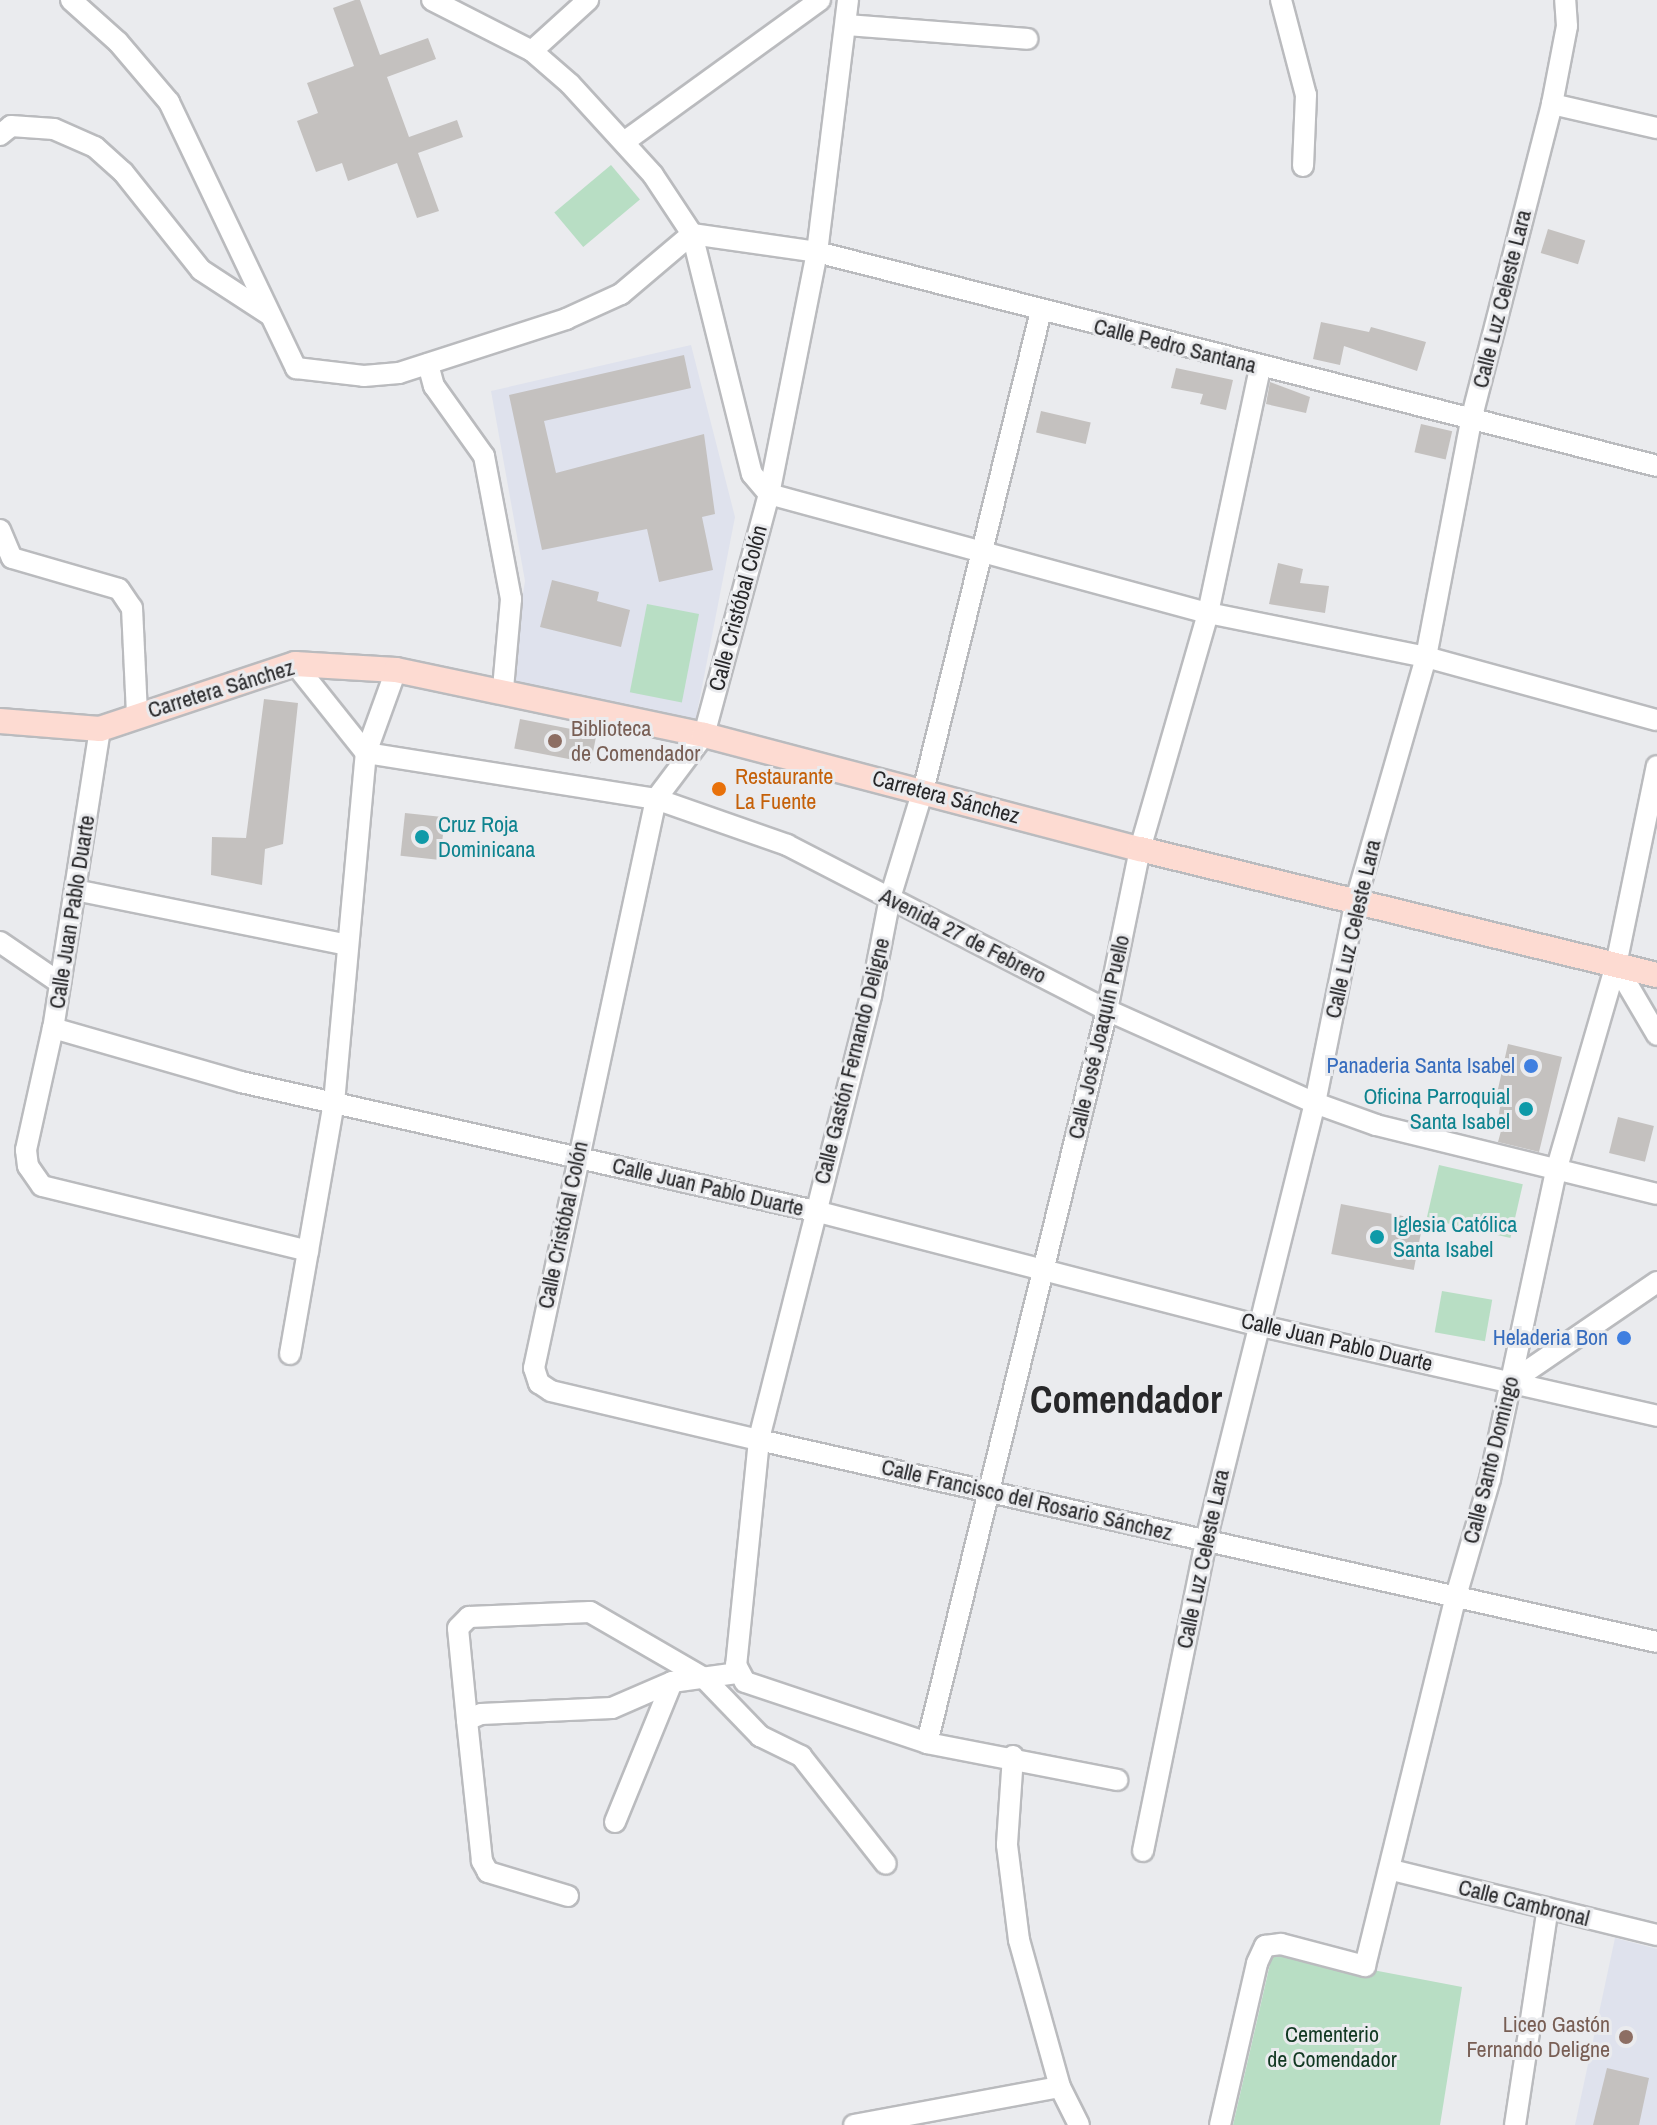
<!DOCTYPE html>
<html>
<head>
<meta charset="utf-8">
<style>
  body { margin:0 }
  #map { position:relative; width:1657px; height:2125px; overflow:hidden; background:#eaebee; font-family:"Archivo Narrow",sans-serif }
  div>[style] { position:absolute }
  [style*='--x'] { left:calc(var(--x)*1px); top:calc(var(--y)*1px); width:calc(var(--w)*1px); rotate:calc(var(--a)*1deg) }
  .built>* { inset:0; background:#dfe2ed }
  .green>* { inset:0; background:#b8dec4; transform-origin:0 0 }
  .building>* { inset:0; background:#c4c1bf; transform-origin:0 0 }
  .roads { filter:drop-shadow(2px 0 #babbbe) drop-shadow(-2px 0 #babbbe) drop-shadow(0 2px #babbbe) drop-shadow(0 -2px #babbbe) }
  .minor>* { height:20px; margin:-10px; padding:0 10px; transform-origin:10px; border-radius:10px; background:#fff }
  .major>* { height:24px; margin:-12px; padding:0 12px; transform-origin:12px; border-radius:12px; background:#fddbd2 }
  .dots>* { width:22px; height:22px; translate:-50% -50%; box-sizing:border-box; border:4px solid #eaebee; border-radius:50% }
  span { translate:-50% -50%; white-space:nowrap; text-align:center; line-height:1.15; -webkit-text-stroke:6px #eaebee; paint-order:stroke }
  .street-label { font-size:22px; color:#272729 }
  .education-label { font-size:22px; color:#785e54 }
  .left { translate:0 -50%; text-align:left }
  .right { translate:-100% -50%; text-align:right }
  .food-label { font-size:22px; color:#c56008 }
  .culture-label { font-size:22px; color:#0d838f }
  .shop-label { font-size:22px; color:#366cbe }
  .park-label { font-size:22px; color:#113822 }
  .town-label { font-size:38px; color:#272729; font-weight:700 }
</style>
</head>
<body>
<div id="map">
  <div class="built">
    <i style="clip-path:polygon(691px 345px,735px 517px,695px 723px,509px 681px,525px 581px,491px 391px)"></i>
    <i style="clip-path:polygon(1615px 1938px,1657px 1949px,1657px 2125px,1575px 2125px)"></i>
  </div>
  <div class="green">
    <i style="left:611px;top:165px;width:45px;height:74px;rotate:50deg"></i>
    <i style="left:647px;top:604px;width:53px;height:90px;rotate:11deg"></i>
    <i style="left:1439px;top:1165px;width:86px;height:55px;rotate:13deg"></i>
    <i style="left:1442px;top:1291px;width:51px;height:42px;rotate:10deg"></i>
    <i style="clip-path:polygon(1273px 1951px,1462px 1987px,1440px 2125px,1233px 2125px)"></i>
  </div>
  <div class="building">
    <i style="clip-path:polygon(355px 0,360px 0,380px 55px,428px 38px,436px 59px,387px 77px,409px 137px,457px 120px,463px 137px,418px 153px,439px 211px,417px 218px,397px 163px,348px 181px,342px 163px,316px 172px,297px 121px,318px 113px,307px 83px,354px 66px,333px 8px)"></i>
    <i style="left:1548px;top:229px;width:39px;height:25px;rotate:17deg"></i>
    <i style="clip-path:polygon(1321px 322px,1369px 332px,1371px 327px,1426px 342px,1417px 371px,1344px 346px,1340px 365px,1313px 359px)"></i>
    <i style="clip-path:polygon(684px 355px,691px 388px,544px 421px,556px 473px,704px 434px,715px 514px,702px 517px,713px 570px,659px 582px,647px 529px,542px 550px,509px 395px)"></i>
    <i style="clip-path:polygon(1176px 368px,1233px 380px,1226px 410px,1200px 404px,1203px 394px,1171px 388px)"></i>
    <i style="clip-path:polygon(1270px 382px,1310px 397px,1306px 413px,1266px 404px)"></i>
    <i style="left:1041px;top:411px;width:51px;height:22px;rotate:13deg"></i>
    <i style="left:1421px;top:424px;width:32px;height:29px;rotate:13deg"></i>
    <i style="clip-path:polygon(1278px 563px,1303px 569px,1300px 583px,1329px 586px,1325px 613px,1269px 604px)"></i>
    <i style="clip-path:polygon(552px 580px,599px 592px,597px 601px,630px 610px,621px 647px,540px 627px)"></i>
    <i style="clip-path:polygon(264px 699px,298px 703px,283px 844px,265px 849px,262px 885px,211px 875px,212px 837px,246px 838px)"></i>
    <i style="left:520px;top:719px;width:78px;height:30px;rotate:11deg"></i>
    <i style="left:405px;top:813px;width:40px;height:43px;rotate:6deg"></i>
    <i style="clip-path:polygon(1508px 1044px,1562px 1057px,1539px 1152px,1498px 1142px,1504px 1120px,1498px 1120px,1501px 1100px,1496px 1098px)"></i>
    <i style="left:1618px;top:1117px;width:37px;height:37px;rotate:14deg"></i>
    <i style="left:1341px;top:1204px;width:84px;height:51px;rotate:11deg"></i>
    <i style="clip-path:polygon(1607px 2068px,1649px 2078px,1639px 2125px,1593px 2125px)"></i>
  </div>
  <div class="roads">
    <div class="minor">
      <i style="--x:71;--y:0;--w:63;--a:41.8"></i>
      <i style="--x:118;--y:42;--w:79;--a:49.6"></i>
      <i style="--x:169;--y:102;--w:295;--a:64.5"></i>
      <i style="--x:296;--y:368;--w:68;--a:6.7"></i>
      <i style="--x:364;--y:376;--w:35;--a:-5"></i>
      <i style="--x:399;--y:373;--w:176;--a:-17.9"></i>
      <i style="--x:566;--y:319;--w:60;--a:-24.4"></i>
      <i style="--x:621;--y:294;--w:93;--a:-40.2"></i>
      <i style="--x:692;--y:234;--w:126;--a:8.2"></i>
      <i style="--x:817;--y:252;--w:867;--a:14.29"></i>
      <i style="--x:432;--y:0;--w:112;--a:27"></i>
      <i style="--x:532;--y:51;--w:50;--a:41"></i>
      <i style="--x:570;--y:84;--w:123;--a:47.6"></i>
      <i style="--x:653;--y:175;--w:71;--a:56.5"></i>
      <i style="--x:692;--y:234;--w:247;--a:76"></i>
      <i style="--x:752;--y:474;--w:26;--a:50"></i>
      <i style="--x:769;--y:494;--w:455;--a:15.2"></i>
      <i style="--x:1208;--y:613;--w:222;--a:11.4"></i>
      <i style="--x:1426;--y:657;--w:239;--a:15.3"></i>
      <i style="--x:848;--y:0;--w:254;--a:97"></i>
      <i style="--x:817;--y:252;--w:247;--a:101.2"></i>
      <i style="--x:769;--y:494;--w:250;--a:105.1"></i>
      <i style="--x:704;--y:735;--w:80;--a:126.9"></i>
      <i style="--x:656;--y:799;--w:582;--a:102.1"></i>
      <i style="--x:534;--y:1368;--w:16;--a:72"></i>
      <i style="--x:539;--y:1383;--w:14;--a:34"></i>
      <i style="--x:551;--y:1391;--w:214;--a:13.3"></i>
      <i style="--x:759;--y:1440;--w:920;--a:12.68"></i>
      <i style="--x:1281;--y:0;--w:98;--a:75.3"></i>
      <i style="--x:1306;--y:95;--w:71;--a:92.4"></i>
      <i style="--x:847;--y:25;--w:181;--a:4.4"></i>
      <i style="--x:532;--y:51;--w:76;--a:-42.3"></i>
      <i style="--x:1552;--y:104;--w:108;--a:12.9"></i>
      <i style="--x:0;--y:135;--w:14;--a:-39"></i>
      <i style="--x:11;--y:126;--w:43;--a:4"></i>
      <i style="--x:54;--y:129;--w:45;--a:23.7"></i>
      <i style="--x:95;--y:147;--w:38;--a:42"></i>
      <i style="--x:123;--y:172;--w:125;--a:51.5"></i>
      <i style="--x:201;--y:270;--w:82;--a:33.1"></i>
      <i style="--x:624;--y:142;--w:242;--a:-35.9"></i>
      <i style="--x:1041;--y:311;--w:493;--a:103.8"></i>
      <i style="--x:923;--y:790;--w:113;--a:107"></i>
      <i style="--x:890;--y:898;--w:100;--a:101"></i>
      <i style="--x:871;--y:996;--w:458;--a:104.2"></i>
      <i style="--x:759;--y:1440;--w:226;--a:95.8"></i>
      <i style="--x:736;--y:1665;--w:19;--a:62"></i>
      <i style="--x:745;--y:1682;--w:192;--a:18.5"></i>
      <i style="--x:927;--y:1743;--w:194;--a:11"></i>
      <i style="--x:428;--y:364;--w:23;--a:75"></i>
      <i style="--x:434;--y:386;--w:86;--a:54.5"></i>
      <i style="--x:484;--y:456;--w:146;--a:79.3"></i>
      <i style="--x:511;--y:599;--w:90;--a:95.1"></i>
      <i style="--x:0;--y:530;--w:30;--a:67"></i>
      <i style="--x:12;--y:558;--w:111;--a:16.2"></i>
      <i style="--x:119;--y:589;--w:23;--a:56"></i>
      <i style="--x:132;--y:608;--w:106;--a:87.3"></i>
      <i style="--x:295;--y:664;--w:114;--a:51.4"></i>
      <i style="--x:366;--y:753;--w:294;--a:9"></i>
      <i style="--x:656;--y:799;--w:139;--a:19.3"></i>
      <i style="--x:787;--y:845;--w:360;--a:27.3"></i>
      <i style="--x:1107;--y:1010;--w:228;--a:24.1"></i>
      <i style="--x:1315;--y:1103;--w:65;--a:19.8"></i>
      <i style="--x:1376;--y:1125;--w:289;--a:13.8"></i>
      <i style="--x:100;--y:729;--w:303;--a:98.9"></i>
      <i style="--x:53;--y:1028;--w:196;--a:16"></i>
      <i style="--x:241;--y:1082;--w:588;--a:12.67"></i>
      <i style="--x:815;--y:1211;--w:456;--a:14.5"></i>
      <i style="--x:1257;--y:1325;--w:410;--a:12.8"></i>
      <i style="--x:75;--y:890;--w:278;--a:11.4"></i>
      <i style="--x:0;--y:942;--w:73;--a:34.3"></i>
      <i style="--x:1616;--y:965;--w:81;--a:59.6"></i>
      <i style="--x:53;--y:1028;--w:125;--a:102.5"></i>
      <i style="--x:26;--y:1150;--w:16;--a:83"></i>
      <i style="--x:28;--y:1166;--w:24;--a:55"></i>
      <i style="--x:42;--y:1186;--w:274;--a:13.7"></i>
      <i style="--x:290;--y:1354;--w:255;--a:-80.1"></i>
      <i style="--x:334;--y:1103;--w:351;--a:-84.8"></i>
      <i style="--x:366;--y:753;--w:88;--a:-70.1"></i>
      <i style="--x:1511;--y:1382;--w:177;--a:-34.4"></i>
      <i style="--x:467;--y:1720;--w:92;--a:-95.6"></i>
      <i style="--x:458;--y:1628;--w:16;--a:-45"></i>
      <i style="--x:469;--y:1617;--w:121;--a:-2.4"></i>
      <i style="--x:590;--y:1612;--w:132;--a:30.1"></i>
      <i style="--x:704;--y:1678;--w:81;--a:46"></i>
      <i style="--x:760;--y:1736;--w:46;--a:26"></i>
      <i style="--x:801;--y:1756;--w:137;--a:51.8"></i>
      <i style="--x:927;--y:1743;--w:755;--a:-76.2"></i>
      <i style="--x:1107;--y:1010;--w:164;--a:-78.4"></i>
      <i style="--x:1140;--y:849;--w:246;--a:-73.9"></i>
      <i style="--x:1208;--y:613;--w:250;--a:-78"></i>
      <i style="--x:1013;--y:1756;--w:89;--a:93.9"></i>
      <i style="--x:1007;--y:1845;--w:96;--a:82.8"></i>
      <i style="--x:1019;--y:1940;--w:153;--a:74.4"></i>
      <i style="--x:1060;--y:2087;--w:42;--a:63.4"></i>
      <i style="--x:615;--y:1822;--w:151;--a:-67.8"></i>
      <i style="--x:1143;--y:1851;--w:317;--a:-78.5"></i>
      <i style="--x:1206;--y:1540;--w:450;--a:-76"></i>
      <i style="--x:1315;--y:1103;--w:207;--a:-78.6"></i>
      <i style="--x:1356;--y:900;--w:253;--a:-73.9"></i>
      <i style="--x:1426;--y:657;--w:241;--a:-79.2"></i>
      <i style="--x:1471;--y:420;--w:326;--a:-75.6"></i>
      <i style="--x:1552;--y:104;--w:79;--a:-79.1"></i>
      <i style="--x:1567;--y:26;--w:26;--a:-94"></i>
      <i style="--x:1392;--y:1870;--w:273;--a:13.8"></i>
      <i style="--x:568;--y:1896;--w:84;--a:-163.3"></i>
      <i style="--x:488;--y:1872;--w:13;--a:-119"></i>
      <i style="--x:482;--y:1861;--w:142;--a:-96.1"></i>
      <i style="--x:467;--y:1720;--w:15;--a:-23"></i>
      <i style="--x:481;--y:1714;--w:131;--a:-2.6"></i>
      <i style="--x:612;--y:1708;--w:65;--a:-23.4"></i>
      <i style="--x:672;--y:1682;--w:67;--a:-7.8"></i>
      <i style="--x:854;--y:2125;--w:209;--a:-10.5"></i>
      <i style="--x:1220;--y:2125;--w:166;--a:-77.1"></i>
      <i style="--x:1257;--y:1963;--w:19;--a:-65"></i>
      <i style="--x:1265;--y:1946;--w:16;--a:-7"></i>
      <i style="--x:1281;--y:1944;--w:87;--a:14.7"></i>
      <i style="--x:1365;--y:1966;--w:381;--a:-76.2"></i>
      <i style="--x:1456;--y:1596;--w:122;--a:-73.8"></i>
      <i style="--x:1490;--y:1479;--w:315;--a:-77.9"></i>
      <i style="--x:1556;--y:1171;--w:215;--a:-73.8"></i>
      <i style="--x:1616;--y:965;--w:203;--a:-78.4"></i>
      <i style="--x:1515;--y:2125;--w:219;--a:-81.4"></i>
    </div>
    <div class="major">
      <i style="--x:0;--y:721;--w:100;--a:4.6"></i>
      <i style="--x:100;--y:729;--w:206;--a:-18.4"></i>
      <i style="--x:295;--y:664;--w:101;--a:3.4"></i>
      <i style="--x:396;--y:670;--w:315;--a:11.9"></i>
      <i style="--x:704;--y:735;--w:451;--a:14.7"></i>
      <i style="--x:1140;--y:849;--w:532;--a:13.7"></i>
    </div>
  </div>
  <div class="dots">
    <i style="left:555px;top:741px;background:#8d6e63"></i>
    <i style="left:719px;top:789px;background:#e8710a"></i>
    <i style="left:422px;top:837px;background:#0f9aa8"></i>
    <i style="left:1531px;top:1066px;background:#3f7fe0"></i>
    <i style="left:1526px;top:1109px;background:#0f9aa8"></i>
    <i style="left:1377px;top:1237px;background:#0f9aa8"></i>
    <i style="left:1624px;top:1338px;background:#3f7fe0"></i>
    <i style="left:1626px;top:2037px;background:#8d6e63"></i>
  </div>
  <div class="street-label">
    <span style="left:1502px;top:299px;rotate:-76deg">Calle Luz Celeste Lara</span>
    <span style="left:1175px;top:346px;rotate:14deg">Calle Pedro Santana</span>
    <span style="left:738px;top:608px;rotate:-75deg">Calle Cristóbal Colón</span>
    <span style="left:221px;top:689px;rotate:-17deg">Carretera Sánchez</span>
    <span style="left:946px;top:797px;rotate:15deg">Carretera Sánchez</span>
    <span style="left:72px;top:912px;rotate:-81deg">Calle Juan Pablo Duarte</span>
    <span style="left:1353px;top:929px;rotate:-77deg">Calle Luz Celeste Lara</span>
    <span style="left:963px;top:936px;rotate:27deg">Avenida 27 de Febrero</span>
    <span style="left:1099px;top:1037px;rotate:-77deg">Calle José Joaquín Puello</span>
    <span style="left:852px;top:1061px;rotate:-76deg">Calle Gastón Fernando Deligne</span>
    <span style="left:708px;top:1187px;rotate:13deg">Calle Juan Pablo Duarte</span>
    <span style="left:563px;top:1225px;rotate:-78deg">Calle Cristóbal Colón</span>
    <span style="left:1337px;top:1342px;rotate:13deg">Calle Juan Pablo Duarte</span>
    <span style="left:1491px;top:1460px;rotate:-76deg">Calle Santo Domingo</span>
    <span style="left:1027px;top:1500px;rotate:13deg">Calle Francisco del Rosario Sánchez</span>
    <span style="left:1203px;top:1559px;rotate:-78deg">Calle Luz Celeste Lara</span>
    <span style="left:1524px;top:1903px;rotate:14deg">Calle Cambronal</span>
  </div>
  <div class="education-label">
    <span class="left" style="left:571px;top:741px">Biblioteca<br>de Comendador</span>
    <span class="right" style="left:1610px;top:2037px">Liceo Gastón<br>Fernando Deligne</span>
  </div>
  <div class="food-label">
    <span class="left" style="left:735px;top:789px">Restaurante<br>La Fuente</span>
  </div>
  <div class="culture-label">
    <span class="left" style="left:438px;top:837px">Cruz Roja<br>Dominicana</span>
    <span class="right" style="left:1510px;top:1109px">Oficina Parroquial<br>Santa Isabel</span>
    <span class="left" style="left:1393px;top:1237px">Iglesia Católica<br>Santa Isabel</span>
  </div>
  <div class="shop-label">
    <span class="right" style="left:1515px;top:1066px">Panaderia Santa Isabel</span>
    <span class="right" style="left:1608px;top:1338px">Heladeria Bon</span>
  </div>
  <div class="park-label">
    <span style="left:1332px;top:2047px">Cementerio<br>de Comendador</span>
  </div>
  <div class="town-label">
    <span style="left:1126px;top:1400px">Comendador</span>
  </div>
</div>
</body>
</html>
